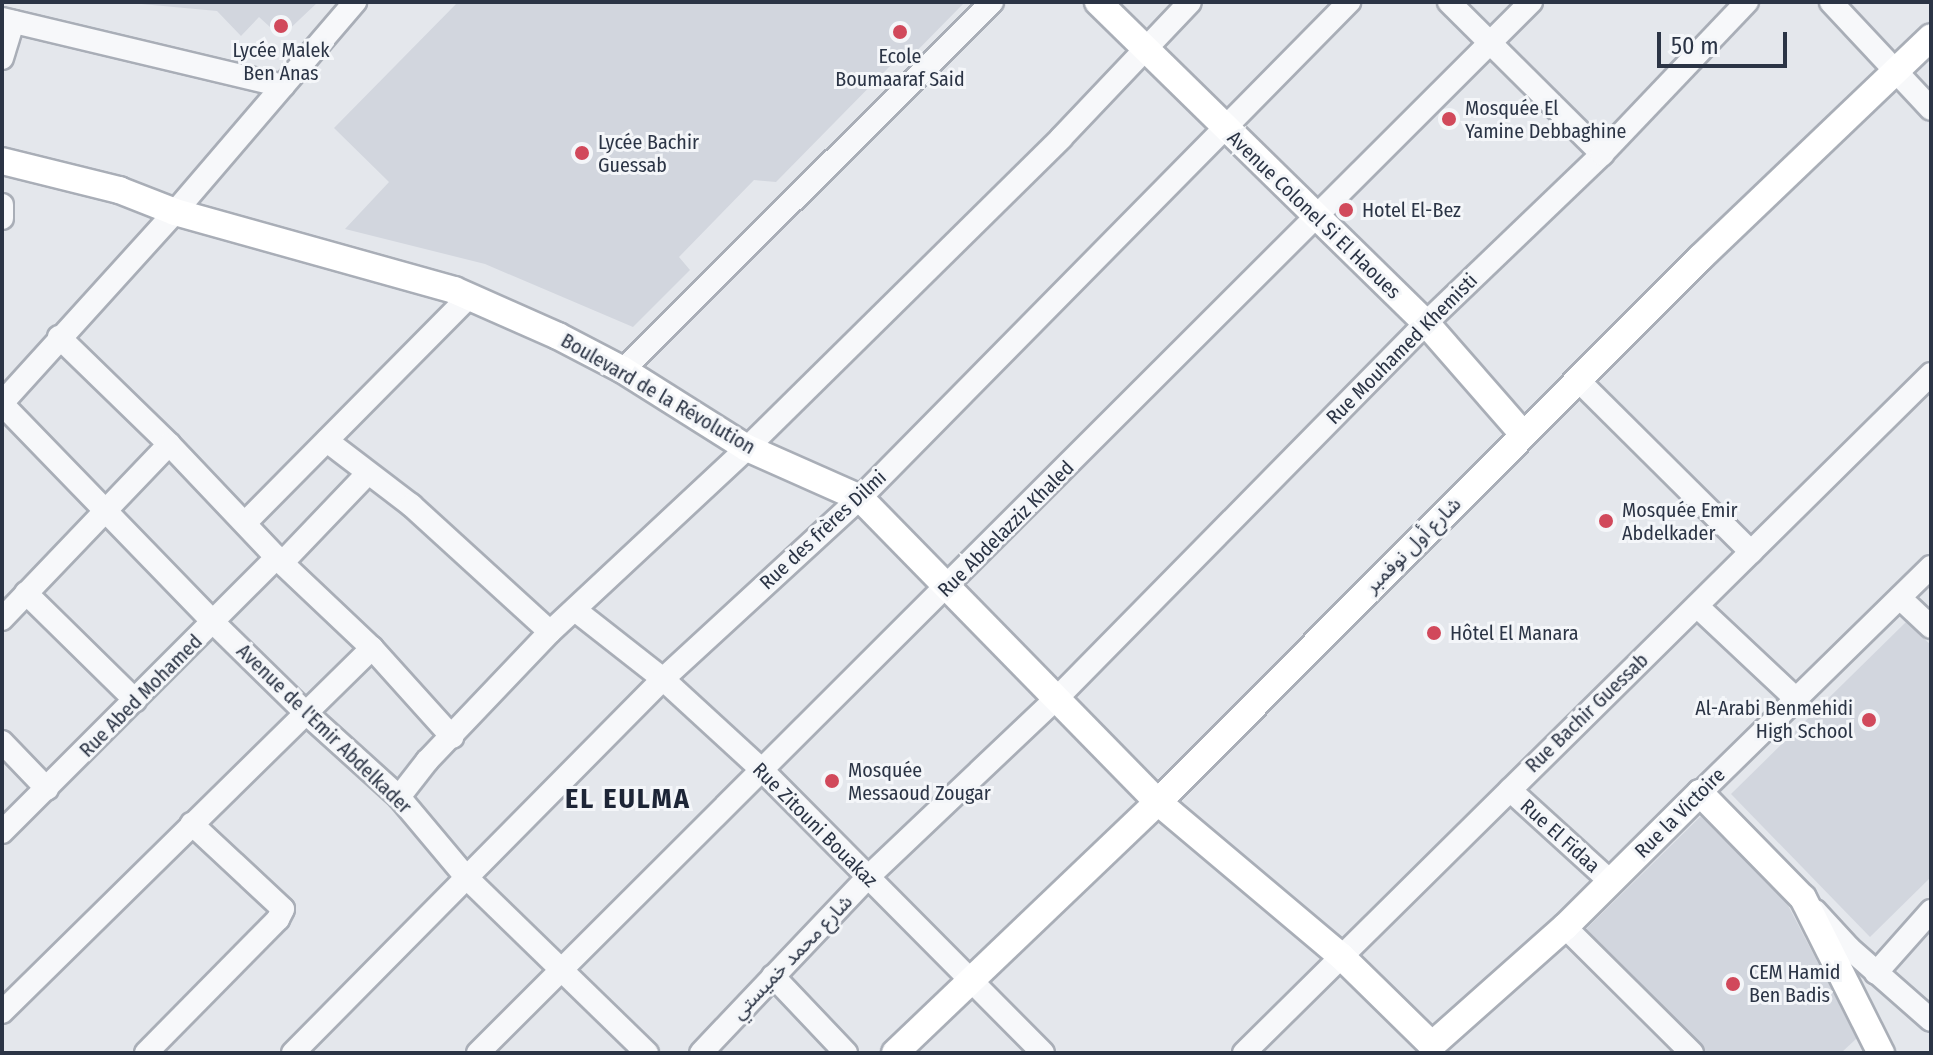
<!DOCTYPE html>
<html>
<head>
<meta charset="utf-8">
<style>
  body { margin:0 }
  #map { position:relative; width:1933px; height:1055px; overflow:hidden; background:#e4e7ec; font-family:"Fira Sans Condensed","Noto Sans Arabic",sans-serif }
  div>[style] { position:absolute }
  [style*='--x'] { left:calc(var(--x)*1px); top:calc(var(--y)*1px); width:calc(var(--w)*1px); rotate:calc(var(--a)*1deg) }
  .built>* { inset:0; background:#d2d6de }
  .roads { filter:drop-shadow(2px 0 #a9aeb7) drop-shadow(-2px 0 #a9aeb7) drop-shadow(0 2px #a9aeb7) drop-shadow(0 -2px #a9aeb7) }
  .minor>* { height:22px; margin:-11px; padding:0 11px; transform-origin:11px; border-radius:11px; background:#f7f8fa }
  .major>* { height:26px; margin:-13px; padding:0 13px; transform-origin:13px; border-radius:13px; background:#fff }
  .dots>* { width:22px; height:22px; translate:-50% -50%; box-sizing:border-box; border:4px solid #f4f6f9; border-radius:50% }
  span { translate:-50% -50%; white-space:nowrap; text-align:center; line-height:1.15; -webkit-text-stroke:6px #f4f6f9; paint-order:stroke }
  .poi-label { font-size:20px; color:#2b3445 }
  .left { translate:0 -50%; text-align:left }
  .right { translate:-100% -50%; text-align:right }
  .street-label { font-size:20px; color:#2b3445 }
  .district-label { font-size:28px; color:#1d2536; font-weight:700; letter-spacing:2px }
  .frame { position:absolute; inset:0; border:4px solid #2b3445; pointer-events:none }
  .scale { position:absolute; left:1657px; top:32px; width:130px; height:36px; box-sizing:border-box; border:4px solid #2b3445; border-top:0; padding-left:10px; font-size:24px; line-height:28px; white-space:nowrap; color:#2b3445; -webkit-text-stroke:6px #f4f6f9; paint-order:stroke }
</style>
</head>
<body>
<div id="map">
  <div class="built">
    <i style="clip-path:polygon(120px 2px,318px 2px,281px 37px,259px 17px,241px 36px,217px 11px)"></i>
    <i style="clip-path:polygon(458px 2px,965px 2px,904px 64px,894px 62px,776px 182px,754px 180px,679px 257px,690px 270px,633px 327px,485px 264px,345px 229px,389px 182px,334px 128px)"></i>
    <i style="clip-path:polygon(1906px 622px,1931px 645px,1931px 877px,1870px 937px,1731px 794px)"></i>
    <i style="clip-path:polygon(1704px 813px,1778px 886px,1857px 1038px,1841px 1053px,1706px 1053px,1584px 931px)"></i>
  </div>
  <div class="roads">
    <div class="minor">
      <i style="--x:1449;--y:2;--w:216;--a:44.8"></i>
      <i style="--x:1831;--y:2;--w:146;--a:46.9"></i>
      <i style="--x:2;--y:19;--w:289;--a:13.4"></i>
      <i style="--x:2;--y:58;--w:38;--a:-73"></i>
      <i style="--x:2;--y:205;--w:13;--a:90"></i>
      <i style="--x:59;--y:337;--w:153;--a:44.2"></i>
      <i style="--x:169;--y:444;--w:164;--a:46.5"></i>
      <i style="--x:282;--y:563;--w:124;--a:43.4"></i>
      <i style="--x:372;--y:648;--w:120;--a:48"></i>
      <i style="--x:623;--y:370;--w:521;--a:-44.92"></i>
      <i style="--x:1578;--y:380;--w:244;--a:44.8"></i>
      <i style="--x:2;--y:403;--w:258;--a:-47.8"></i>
      <i style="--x:175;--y:212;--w:277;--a:-49.4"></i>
      <i style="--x:2;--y:404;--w:305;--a:45.9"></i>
      <i style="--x:214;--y:623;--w:127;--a:44.4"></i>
      <i style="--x:305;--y:712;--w:127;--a:42.1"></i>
      <i style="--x:399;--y:797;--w:106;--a:50"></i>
      <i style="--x:467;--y:878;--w:251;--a:44.2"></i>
      <i style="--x:327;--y:441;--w:106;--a:37.3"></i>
      <i style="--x:411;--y:505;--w:188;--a:42.4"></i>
      <i style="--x:245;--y:523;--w:318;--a:-45.3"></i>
      <i style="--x:282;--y:563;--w:123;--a:-46.3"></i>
      <i style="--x:26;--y:593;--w:153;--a:44.5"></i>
      <i style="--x:1900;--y:598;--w:42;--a:43.1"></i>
      <i style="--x:1697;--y:606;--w:137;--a:43.2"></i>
      <i style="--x:575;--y:610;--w:112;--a:38.1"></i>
      <i style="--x:663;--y:679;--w:133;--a:42.6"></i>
      <i style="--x:761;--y:769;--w:400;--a:45.2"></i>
      <i style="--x:2;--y:619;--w:242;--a:-46.3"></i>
      <i style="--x:2;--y:742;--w:65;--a:46.2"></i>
      <i style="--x:1510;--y:790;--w:137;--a:42.3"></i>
      <i style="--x:1700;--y:793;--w:323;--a:-44.4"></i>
      <i style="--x:399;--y:797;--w:46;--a:-52.1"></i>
      <i style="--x:427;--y:761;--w:178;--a:-46.4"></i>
      <i style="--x:550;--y:632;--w:270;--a:-43"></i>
      <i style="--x:747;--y:448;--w:441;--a:-44.6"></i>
      <i style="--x:1061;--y:138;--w:187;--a:-46.5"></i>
      <i style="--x:2;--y:832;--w:389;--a:-45"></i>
      <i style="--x:1815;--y:911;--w:50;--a:47.4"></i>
      <i style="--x:1849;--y:948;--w:109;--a:41.3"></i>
      <i style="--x:1565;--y:927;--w:179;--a:44.8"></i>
      <i style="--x:1876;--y:973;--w:83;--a:-48.4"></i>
      <i style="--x:773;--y:976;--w:106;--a:46.5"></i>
      <i style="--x:2;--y:1012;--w:519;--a:-44.53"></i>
      <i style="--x:146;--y:1053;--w:188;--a:-45.4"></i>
      <i style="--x:278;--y:919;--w:11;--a:-63"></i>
      <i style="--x:283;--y:909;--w:125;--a:-137"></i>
      <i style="--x:293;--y:1053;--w:526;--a:-45.31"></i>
      <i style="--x:663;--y:679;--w:268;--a:-42.6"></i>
      <i style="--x:860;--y:498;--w:697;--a:-45.41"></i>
      <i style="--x:478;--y:1053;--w:1488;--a:-44.95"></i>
      <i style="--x:701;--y:1053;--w:243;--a:-46.5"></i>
      <i style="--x:868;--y:877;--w:262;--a:-43.5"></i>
      <i style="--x:1058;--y:697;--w:525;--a:-45.46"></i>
      <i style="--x:1426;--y:323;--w:244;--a:-43.8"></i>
      <i style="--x:1602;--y:154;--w:210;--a:-46.4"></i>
      <i style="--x:1244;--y:1053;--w:966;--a:-44.66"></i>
    </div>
    <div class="major">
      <i style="--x:1098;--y:2;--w:459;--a:44.4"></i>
      <i style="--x:1426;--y:323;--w:147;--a:48.9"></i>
      <i style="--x:2;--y:161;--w:121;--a:13.9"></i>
      <i style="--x:119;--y:190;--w:60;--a:21.4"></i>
      <i style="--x:175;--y:212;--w:290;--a:15.6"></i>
      <i style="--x:454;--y:290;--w:114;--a:23.9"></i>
      <i style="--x:558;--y:336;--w:73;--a:27.6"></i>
      <i style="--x:623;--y:370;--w:146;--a:32.2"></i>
      <i style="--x:747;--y:448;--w:124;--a:23.9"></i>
      <i style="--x:860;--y:498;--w:426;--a:45.6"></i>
      <i style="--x:1158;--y:802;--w:239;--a:40.1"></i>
      <i style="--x:1341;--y:956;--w:127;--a:44.4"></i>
      <i style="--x:1432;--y:1045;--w:178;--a:-41.6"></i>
      <i style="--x:1565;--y:927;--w:190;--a:-44.8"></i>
      <i style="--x:1700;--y:793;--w:147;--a:45.6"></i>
      <i style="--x:1803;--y:898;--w:174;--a:63.3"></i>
      <i style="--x:895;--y:1053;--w:364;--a:-43.7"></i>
      <i style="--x:1158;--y:802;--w:769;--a:-45.11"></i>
      <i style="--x:1701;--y:257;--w:318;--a:-43.7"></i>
    </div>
  </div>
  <div class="dots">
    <i style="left:281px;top:26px;background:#d1495b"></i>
    <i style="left:900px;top:32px;background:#d1495b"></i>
    <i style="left:1449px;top:119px;background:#d1495b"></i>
    <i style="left:582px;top:153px;background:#d1495b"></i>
    <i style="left:1346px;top:210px;background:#d1495b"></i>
    <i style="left:1606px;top:521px;background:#d1495b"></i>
    <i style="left:1434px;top:633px;background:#d1495b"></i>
    <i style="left:1869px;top:720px;background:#d1495b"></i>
    <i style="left:832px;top:781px;background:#d1495b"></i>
    <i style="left:1733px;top:984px;background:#d1495b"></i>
  </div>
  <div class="poi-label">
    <span style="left:281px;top:62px">Lycée Malek<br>Ben Anas</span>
    <span style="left:900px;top:68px">Ecole<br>Boumaaraf Said</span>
    <span class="left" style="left:1465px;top:120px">Mosquée El<br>Yamine Debbaghine</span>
    <span class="left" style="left:598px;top:154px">Lycée Bachir<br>Guessab</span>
    <span class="left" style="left:1362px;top:210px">Hotel El-Bez</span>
    <span class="left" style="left:1622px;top:522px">Mosquée Emir<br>Abdelkader</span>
    <span class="left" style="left:1450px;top:633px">Hôtel El Manara</span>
    <span class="right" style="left:1853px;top:720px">Al-Arabi Benmehidi<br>High School</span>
    <span class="left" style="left:848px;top:782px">Mosquée<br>Messaoud Zougar</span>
    <span class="left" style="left:1749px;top:984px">CEM Hamid<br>Ben Badis</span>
  </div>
  <div class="street-label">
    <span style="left:1314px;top:215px;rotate:44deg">Avenue Colonel Si El Haoues</span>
    <span style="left:1402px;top:349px;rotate:-45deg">Rue Mouhamed Khemisti</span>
    <span style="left:658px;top:394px;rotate:30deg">Boulevard de la Révolution</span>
    <span style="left:1006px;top:529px;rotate:-45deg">Rue Abdelazziz Khaled</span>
    <span style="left:823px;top:530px;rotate:-43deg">Rue des frères Dilmi</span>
    <span style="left:1413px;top:545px;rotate:-45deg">شارع أول نوفمبر</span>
    <span style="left:141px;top:696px;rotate:-45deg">Rue Abed Mohamed</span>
    <span style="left:1587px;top:713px;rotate:-44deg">Rue Bachir Guessab</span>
    <span style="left:324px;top:729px;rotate:44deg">Avenue de l'Emir Abdelkader</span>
    <span style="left:1680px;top:813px;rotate:-45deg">Rue la Victoire</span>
    <span style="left:815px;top:825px;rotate:45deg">Rue Zitouni Bouakaz</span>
    <span style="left:1560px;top:836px;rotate:42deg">Rue El Fidaa</span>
    <span style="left:792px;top:957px;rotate:-46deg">شارع محمد خميستي</span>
  </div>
  <div class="district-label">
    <span style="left:628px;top:799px">EL EULMA</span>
  </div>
  <div class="frame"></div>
  <div class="scale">50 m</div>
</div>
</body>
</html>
